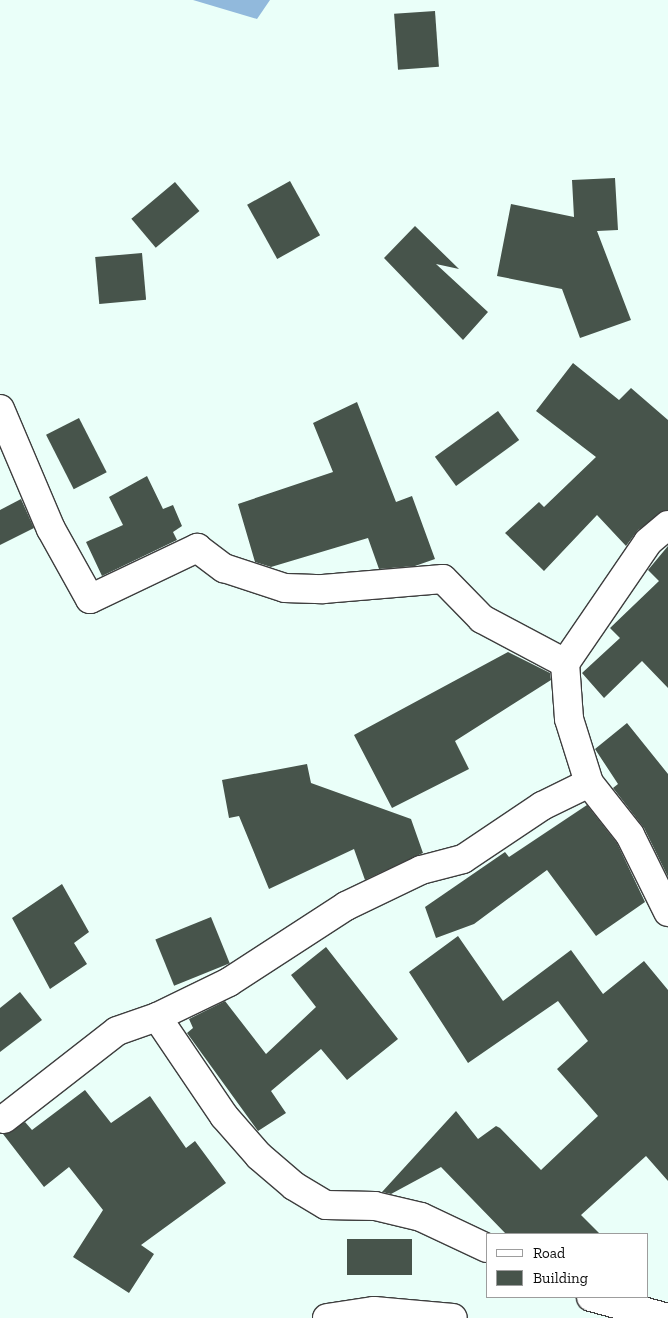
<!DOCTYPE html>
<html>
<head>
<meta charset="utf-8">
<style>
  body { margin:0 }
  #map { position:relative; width:668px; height:1318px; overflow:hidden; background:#eafff9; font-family:"Zilla Slab",serif }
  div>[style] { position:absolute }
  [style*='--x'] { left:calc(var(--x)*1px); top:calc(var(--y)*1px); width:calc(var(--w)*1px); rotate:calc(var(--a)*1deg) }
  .forest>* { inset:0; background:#91b9dc }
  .building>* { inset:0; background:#47544b; transform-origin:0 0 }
  .roads { filter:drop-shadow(1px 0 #3e3e3e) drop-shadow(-1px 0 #3e3e3e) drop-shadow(0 1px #3e3e3e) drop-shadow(0 -1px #3e3e3e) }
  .minor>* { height:28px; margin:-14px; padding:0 14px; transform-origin:14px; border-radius:14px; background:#fff }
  span { translate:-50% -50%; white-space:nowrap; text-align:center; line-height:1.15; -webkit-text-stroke:5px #fff; paint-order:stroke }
  .legend { position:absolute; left:486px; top:1233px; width:162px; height:65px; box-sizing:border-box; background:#fff; border:1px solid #9d9d9d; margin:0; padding:6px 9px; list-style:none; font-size:15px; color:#0b0b0b }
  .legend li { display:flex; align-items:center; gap:10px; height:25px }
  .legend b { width:25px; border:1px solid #9d9d9d }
</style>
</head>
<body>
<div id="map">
  <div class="forest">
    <i style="clip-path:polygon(193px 0,270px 0,257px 19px)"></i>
  </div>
  <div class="building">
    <i style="left:435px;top:11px;width:56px;height:41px;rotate:86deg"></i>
    <i style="clip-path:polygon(615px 178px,618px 230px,597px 231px,631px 320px,580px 338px,562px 289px,497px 276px,511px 204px,574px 217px,572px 180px)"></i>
    <i style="left:290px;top:181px;width:62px;height:49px;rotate:61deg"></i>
    <i style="left:175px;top:182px;width:38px;height:57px;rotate:50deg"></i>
    <i style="clip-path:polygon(415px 226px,459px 269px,436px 264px,488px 312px,463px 340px,384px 258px)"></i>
    <i style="left:142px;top:253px;width:47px;height:47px;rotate:85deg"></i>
    <i style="clip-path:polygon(573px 363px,619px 400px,631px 388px,668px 420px,668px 510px,638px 530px,626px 546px,597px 515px,544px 571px,505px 533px,539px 502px,544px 507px,596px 457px,536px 411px)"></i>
    <i style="clip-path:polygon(357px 402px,396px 502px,412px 496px,435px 559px,415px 566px,379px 569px,368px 538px,271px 567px,255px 562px,238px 504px,333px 472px,313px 423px)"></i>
    <i style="left:498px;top:411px;width:36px;height:78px;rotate:54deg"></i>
    <i style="left:79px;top:418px;width:61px;height:37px;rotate:63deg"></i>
    <i style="clip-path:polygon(147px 476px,163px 509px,173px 505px,182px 526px,173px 532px,177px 540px,102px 576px,86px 542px,123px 525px,109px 497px)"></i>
    <i style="clip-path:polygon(21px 499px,34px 528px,0 545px,0 510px)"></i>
    <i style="clip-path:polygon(668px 546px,668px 688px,642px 661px,604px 698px,582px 673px,620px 638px,610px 628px,659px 581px,648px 570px)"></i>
    <i style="clip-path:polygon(508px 652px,550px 673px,551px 680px,455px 741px,469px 769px,392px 808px,354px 735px)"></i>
    <i style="clip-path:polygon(627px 723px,668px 774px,668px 877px,644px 828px,613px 788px,618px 784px,595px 749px)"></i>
    <i style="clip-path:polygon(307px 764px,311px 783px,411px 819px,423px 853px,365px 880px,354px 849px,269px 889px,239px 816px,229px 818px,222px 780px)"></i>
    <i style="clip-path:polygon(587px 805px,617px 843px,645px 902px,596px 936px,547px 870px,474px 924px,436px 938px,425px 907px,505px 852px,509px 857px)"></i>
    <i style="clip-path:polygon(62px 884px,89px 932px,74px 943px,87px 964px,50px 989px,12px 918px)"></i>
    <i style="left:211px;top:917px;width:50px;height:60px;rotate:68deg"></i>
    <i style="clip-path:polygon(458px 936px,503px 1001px,571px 950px,603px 994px,644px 961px,668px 990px,668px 1181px,646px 1156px,581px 1215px,600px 1234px,506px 1234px,441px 1167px,391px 1194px,382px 1192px,456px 1111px,478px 1139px,496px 1126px,500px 1128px,541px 1170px,598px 1116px,557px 1069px,588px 1041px,558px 1001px,468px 1063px,409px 972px)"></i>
    <i style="clip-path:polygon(326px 947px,398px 1039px,347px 1080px,321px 1049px,271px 1091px,286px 1113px,258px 1131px,187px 1033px,193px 1028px,189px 1019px,225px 1001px,266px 1054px,316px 1007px,291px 975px)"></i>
    <i style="clip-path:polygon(20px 992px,42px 1020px,0 1052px,0 1008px)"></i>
    <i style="clip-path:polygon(85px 1090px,111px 1123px,150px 1096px,186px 1148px,195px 1141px,226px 1183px,141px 1245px,154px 1254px,129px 1293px,73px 1257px,103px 1210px,69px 1167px,44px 1187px,3px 1134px,25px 1122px,32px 1130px)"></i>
    <i style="left:347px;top:1239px;width:65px;height:36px"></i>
  </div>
  <div class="roads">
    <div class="minor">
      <i style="--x:0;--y:409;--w:130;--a:67"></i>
      <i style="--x:51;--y:529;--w:80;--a:60.9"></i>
      <i style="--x:90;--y:599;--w:119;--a:-25.5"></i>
      <i style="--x:197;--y:548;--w:34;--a:37"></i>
      <i style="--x:224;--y:568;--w:64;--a:18.2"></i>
      <i style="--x:285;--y:588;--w:38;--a:2"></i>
      <i style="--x:323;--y:589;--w:120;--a:-4.8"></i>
      <i style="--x:443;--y:579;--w:56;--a:45.7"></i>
      <i style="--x:482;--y:619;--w:94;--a:27.9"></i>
      <i style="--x:668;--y:525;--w:26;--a:140"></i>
      <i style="--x:648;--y:542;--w:147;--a:124.4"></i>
      <i style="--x:565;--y:663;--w:56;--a:85.9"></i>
      <i style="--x:569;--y:719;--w:67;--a:72.6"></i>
      <i style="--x:589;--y:783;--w:66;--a:51.7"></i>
      <i style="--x:630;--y:835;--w:86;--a:63.7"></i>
      <i style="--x:157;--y:1017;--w:120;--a:55.9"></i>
      <i style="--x:224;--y:1116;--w:53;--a:48.8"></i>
      <i style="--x:259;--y:1156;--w:46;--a:40.6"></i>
      <i style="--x:294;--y:1186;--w:37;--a:31"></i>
      <i style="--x:326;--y:1205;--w:49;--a:1.2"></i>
      <i style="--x:375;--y:1206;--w:47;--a:13.4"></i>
      <i style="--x:421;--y:1217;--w:73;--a:25.2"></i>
      <i style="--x:4;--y:1119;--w:143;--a:-37.9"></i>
      <i style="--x:117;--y:1031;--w:42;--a:-19.3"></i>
      <i style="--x:157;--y:1017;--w:80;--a:-25.9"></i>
      <i style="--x:229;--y:982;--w:140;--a:-33"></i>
      <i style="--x:346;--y:906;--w:83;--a:-25.6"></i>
      <i style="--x:421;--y:870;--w:43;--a:-14.7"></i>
      <i style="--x:463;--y:859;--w:95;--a:-33.9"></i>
      <i style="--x:542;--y:806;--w:52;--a:-26.1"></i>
      <i style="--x:591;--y:1297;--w:80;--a:15.3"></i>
      <i style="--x:327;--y:1318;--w:48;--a:-8.5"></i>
      <i style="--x:374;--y:1311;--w:79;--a:5.1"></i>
    </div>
  </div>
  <ul class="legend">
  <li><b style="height:6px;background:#fff"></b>Road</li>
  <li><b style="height:14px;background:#47544b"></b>Building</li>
  </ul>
</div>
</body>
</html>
